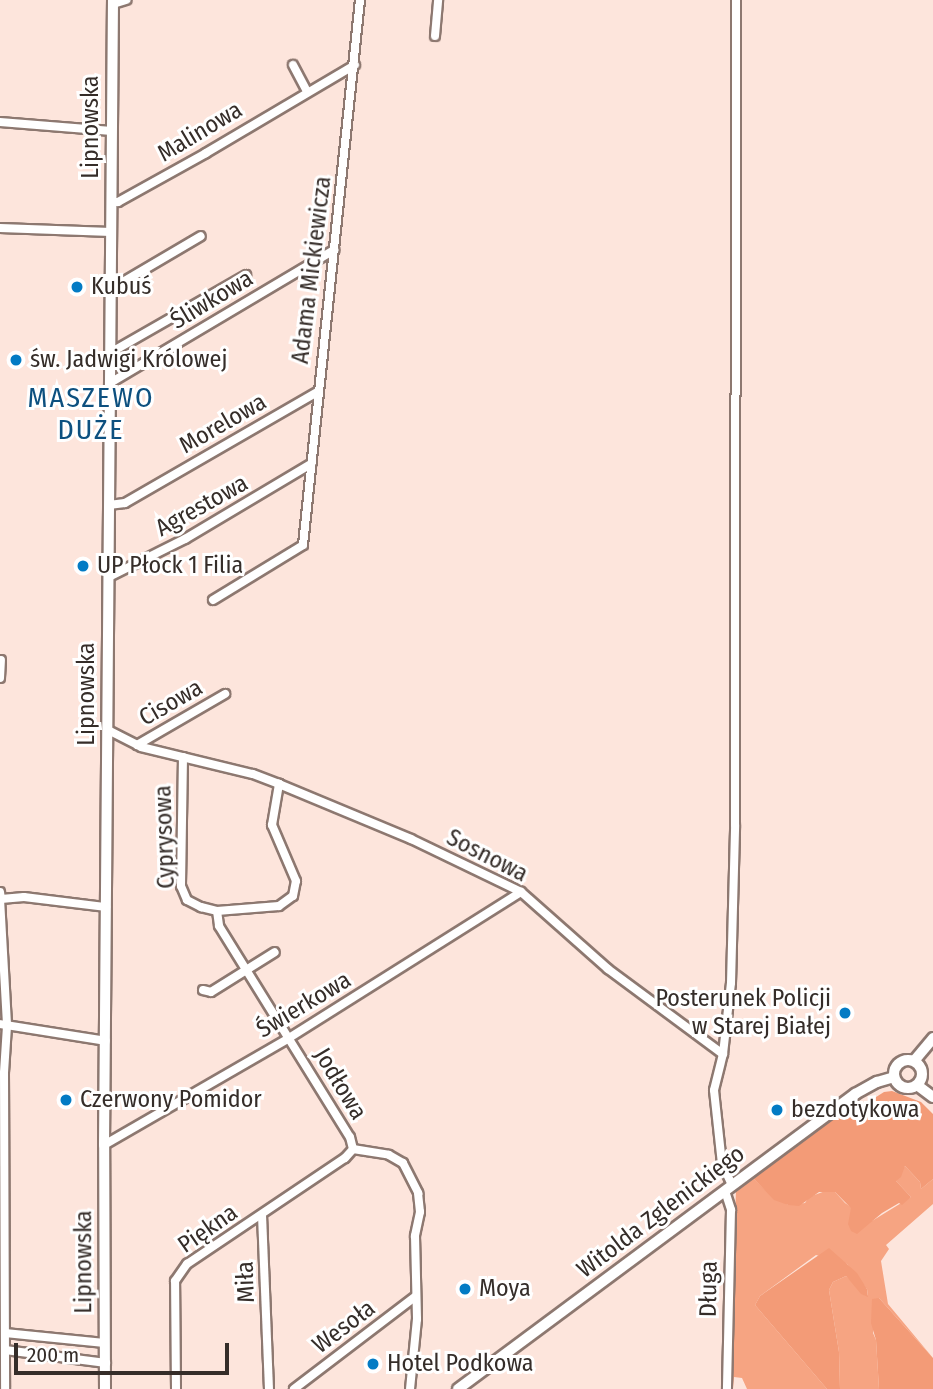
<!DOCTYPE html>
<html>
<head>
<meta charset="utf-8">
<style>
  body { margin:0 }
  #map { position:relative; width:933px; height:1389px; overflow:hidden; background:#fde5dc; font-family:"Fira Sans Condensed",sans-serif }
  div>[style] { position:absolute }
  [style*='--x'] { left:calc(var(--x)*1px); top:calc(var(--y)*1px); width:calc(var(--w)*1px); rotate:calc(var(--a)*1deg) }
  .green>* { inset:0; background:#f6a482 }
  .forest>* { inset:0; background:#f39b77 }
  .roads { filter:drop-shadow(2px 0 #8d7870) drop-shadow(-2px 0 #8d7870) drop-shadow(0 2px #8d7870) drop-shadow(0 -2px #8d7870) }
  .minor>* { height:8px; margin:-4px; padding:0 4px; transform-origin:4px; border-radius:4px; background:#fff }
  .tertiary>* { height:10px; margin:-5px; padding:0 5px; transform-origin:5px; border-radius:5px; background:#fff }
  .secondary>* { height:10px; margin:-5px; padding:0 5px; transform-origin:5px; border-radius:5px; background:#fff }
  .secondary>.ring { margin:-5px; padding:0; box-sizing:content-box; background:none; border:10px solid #fff; border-radius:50% }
  .dots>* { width:19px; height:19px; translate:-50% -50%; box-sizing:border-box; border:4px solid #fff; border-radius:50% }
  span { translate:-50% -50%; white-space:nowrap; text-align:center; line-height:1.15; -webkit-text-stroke:6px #fff; paint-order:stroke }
  .street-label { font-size:24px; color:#352d29 }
  .poi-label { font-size:24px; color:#352d29 }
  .left { translate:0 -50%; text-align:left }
  .right { translate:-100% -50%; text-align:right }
  .quarter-label { font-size:28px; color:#0d507f; letter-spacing:2px }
  .scale { position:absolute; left:14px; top:1343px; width:215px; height:32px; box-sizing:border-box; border:4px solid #352d29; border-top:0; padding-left:9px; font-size:21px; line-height:24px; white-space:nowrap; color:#352d29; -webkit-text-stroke:5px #fff; paint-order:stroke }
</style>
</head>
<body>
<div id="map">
  <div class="green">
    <i style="clip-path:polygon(905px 1166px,920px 1182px,921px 1189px,933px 1179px,933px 1204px,886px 1245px,889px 1249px,881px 1261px,888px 1304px,933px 1358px,879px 1298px,873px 1333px,876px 1340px,879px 1389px,840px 1389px,839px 1352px,829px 1290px,833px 1282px,846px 1276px,868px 1296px,867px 1289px,847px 1264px,816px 1255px,760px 1296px,755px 1305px,827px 1389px,747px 1389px,742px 1378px,734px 1377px,733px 1389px,730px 1389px,736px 1189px,751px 1176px,765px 1190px,788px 1205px,805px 1203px,809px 1197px,828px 1190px,835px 1192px,845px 1203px,872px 1221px,911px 1197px,895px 1180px)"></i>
  </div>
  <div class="forest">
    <i style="clip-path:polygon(892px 1091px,921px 1102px,933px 1114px,933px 1179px,921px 1189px,920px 1182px,905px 1166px,901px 1177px,896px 1181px,911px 1197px,902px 1205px,899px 1203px,882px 1213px,857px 1234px,851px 1231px,848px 1224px,851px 1208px,835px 1192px,819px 1192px,799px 1206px,788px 1205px,774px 1200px,752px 1177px,847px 1108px,854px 1111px,884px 1092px)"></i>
    <i style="clip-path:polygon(829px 1248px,857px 1273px,867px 1289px,868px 1297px,861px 1294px,846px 1276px,833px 1282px,829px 1290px,839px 1352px,840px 1389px,827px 1389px,755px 1305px,760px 1296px)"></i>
    <i style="clip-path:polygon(879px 1298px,933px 1358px,933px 1389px,879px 1389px,876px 1340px,871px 1323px,872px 1299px)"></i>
  </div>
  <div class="roads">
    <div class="minor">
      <i style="--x:113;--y:4;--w:14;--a:-17"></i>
      <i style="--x:435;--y:36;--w:36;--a:-85"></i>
      <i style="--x:293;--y:65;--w:30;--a:62"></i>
      <i style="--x:0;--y:122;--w:112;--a:4.6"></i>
      <i style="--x:111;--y:202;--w:7;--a:0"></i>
      <i style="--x:118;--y:202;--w:101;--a:-29.1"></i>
      <i style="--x:206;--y:153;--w:173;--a:-30.6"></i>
      <i style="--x:0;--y:228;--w:111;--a:2.1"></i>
      <i style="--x:111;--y:289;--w:104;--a:-30.5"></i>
      <i style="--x:110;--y:353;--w:157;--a:-29.8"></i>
      <i style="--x:110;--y:383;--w:261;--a:-30.7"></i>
      <i style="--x:109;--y:505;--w:16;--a:-7"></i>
      <i style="--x:125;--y:503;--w:222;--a:-30"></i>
      <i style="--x:109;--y:577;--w:85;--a:-26.6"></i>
      <i style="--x:185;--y:539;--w:147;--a:-30.8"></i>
      <i style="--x:213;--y:600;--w:105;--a:-31.4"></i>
      <i style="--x:303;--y:545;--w:548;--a:-84.03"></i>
      <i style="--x:0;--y:678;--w:18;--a:-87"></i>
      <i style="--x:108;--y:730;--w:37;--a:27"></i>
      <i style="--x:141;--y:747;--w:115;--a:13.6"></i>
      <i style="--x:253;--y:774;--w:28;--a:21"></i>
      <i style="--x:279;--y:784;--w:143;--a:22.6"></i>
      <i style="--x:411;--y:839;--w:122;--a:25.7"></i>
      <i style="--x:521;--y:892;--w:116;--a:41.5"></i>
      <i style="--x:608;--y:969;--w:143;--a:36.5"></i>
      <i style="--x:137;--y:745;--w:102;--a:-30.1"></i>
      <i style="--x:183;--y:757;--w:129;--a:90.9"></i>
      <i style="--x:181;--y:886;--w:15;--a:67"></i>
      <i style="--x:187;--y:900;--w:16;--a:27"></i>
      <i style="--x:201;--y:907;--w:16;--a:14"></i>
      <i style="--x:217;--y:911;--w:62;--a:-4.6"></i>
      <i style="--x:279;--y:906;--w:17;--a:-36"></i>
      <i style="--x:293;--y:896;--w:15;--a:-79"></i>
      <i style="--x:296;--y:881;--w:61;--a:-113.2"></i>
      <i style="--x:272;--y:825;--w:42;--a:-80.3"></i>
      <i style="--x:0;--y:892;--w:7;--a:82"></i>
      <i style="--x:1;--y:899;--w:23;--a:-5"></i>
      <i style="--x:24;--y:897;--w:83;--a:7"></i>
      <i style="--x:0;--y:899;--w:127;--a:86.8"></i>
      <i style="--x:7;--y:1026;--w:47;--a:93.7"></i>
      <i style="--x:4;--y:1073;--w:316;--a:89.8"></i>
      <i style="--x:217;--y:911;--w:15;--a:82"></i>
      <i style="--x:219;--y:926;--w:248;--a:58.2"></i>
      <i style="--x:350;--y:1137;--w:12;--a:76"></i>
      <i style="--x:203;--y:990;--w:8;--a:14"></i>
      <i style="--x:211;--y:992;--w:75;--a:-32"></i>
      <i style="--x:0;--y:1024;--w:107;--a:9.1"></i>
      <i style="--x:104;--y:1145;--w:214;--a:-30"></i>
      <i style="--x:289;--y:1038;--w:274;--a:-32.2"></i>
      <i style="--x:353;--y:1149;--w:36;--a:9"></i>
      <i style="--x:389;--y:1155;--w:16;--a:30"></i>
      <i style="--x:403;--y:1163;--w:34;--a:63"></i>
      <i style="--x:418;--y:1193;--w:19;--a:84"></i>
      <i style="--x:420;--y:1212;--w:25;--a:102"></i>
      <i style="--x:415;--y:1236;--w:83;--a:88.6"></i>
      <i style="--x:417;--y:1319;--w:70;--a:95.7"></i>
      <i style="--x:732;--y:1185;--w:23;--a:-115"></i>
      <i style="--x:722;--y:1164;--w:74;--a:-96.2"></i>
      <i style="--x:714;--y:1090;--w:37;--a:-76"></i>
      <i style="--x:723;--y:1054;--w:71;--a:-83.6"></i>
      <i style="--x:731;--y:983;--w:158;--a:-88.5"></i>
      <i style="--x:735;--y:825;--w:825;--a:-89.93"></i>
      <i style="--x:725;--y:1191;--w:20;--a:72"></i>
      <i style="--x:731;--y:1210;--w:179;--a:91.3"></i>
      <i style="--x:262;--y:1215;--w:174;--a:87.7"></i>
      <i style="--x:5;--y:1333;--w:100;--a:5.7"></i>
      <i style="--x:5;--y:1350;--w:102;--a:7.3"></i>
      <i style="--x:176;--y:1389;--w:108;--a:-90.5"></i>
      <i style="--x:175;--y:1281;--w:21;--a:-55"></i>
      <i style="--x:187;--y:1264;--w:190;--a:-33.9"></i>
      <i style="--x:345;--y:1158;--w:12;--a:-48"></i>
      <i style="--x:294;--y:1389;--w:153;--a:-37.3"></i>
    </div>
    <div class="tertiary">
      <i style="--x:914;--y:1061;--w:30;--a:-50"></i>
    </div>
    <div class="secondary">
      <i class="ring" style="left:894px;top:1060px;width:18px;height:18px"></i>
      <i style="--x:917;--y:1085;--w:20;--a:37"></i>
      <i style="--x:105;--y:1389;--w:244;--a:-90.2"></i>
      <i style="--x:104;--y:1145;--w:1145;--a:-89.55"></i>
      <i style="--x:458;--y:1389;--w:495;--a:-36.6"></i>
      <i style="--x:855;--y:1094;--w:25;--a:-29"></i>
      <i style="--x:877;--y:1082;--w:18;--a:-16"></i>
    </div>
  </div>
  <div class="dots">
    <i style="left:77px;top:287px;background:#037bc4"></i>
    <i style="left:16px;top:360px;background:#037bc4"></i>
    <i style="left:83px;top:566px;background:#037bc4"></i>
    <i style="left:845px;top:1013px;background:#037bc4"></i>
    <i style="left:66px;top:1100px;background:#037bc4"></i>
    <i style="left:777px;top:1110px;background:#037bc4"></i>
    <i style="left:465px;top:1289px;background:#037bc4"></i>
    <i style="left:373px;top:1364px;background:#037bc4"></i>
  </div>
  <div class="street-label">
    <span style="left:91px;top:127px;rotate:-90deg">Lipnowska</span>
    <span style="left:200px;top:132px;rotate:-31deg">Malinowa</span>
    <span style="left:312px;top:270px;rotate:-83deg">Adama Mickiewicza</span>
    <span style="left:212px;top:300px;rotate:-31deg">Śliwkowa</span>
    <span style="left:223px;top:424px;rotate:-30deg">Morelowa</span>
    <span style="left:202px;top:506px;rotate:-29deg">Agrestowa</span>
    <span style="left:87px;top:694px;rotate:-90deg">Lipnowska</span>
    <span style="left:171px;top:703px;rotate:-30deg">Cisowa</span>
    <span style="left:165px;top:837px;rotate:-92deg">Cyprysowa</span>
    <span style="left:487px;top:856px;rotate:27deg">Sosnowa</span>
    <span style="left:304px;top:1005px;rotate:-31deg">Świerkowa</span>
    <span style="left:340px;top:1084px;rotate:59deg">Jodłowa</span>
    <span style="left:661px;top:1212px;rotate:-37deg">Witolda Zglenickiego</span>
    <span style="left:208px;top:1229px;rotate:-35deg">Piękna</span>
    <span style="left:84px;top:1262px;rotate:-90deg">Lipnowska</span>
    <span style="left:246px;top:1282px;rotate:-92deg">Miła</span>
    <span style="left:709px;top:1289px;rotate:-89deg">Długa</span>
    <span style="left:344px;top:1327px;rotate:-37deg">Wesoła</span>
  </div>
  <div class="poi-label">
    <span class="left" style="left:91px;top:287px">Kubuś</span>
    <span class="left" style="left:30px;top:360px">św. Jadwigi Królowej</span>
    <span class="left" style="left:97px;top:566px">UP Płock 1 Filia</span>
    <span class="right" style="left:831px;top:1013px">Posterunek Policji<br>w Starej Białej</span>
    <span class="left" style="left:80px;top:1100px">Czerwony Pomidor</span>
    <span class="left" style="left:791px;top:1110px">bezdotykowa</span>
    <span class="left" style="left:479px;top:1289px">Moya</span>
    <span class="left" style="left:387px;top:1364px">Hotel Podkowa</span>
  </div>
  <div class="quarter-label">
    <span style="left:91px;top:414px">MASZEWO<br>DUŻE</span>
  </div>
  <div class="scale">200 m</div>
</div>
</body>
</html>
